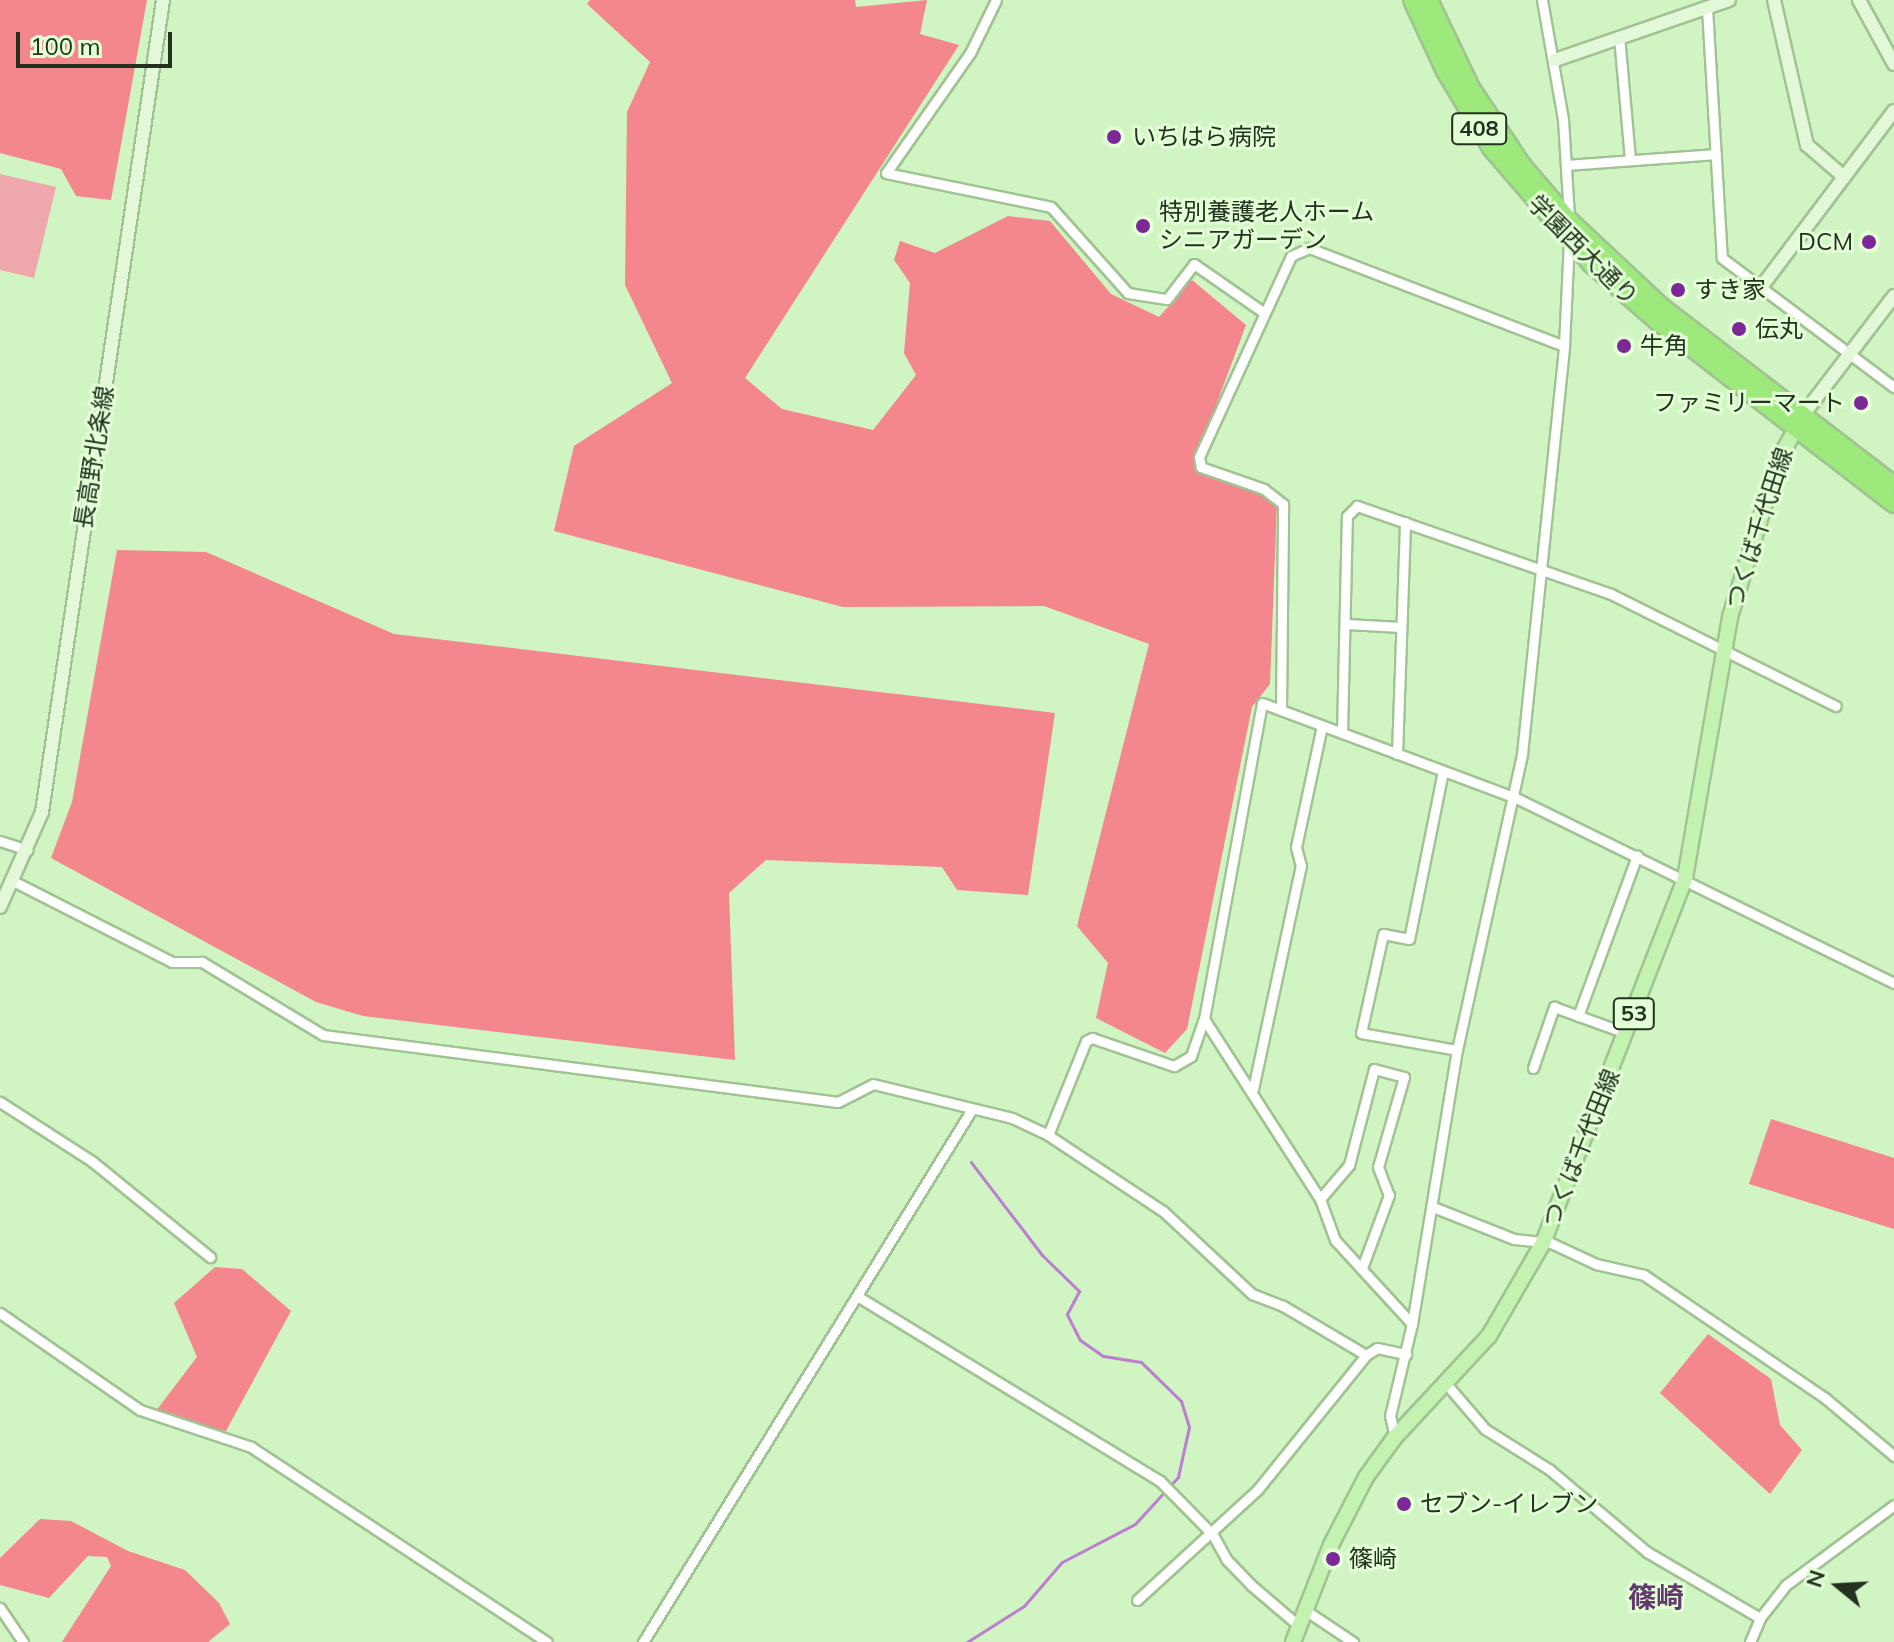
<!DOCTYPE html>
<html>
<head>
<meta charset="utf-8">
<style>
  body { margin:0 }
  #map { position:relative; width:1894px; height:1642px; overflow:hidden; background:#d0f4c2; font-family:Mulish,"Noto Sans JP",sans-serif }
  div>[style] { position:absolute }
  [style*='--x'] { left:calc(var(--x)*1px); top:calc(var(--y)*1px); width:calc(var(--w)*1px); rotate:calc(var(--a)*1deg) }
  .green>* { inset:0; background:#eea7aa }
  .forest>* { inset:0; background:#f4868d }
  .stream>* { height:3px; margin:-1.5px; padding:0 1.5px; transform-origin:1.5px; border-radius:1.5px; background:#bb7ed1 }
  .roads { filter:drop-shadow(2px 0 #a1c393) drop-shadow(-2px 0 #a1c393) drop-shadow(0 2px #a1c393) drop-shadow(0 -2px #a1c393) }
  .street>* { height:9px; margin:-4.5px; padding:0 4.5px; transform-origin:4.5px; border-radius:4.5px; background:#fff }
  .secondary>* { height:12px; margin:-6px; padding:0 6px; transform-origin:6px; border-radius:6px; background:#e2f8d8 }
  .primary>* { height:14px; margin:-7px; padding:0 7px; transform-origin:7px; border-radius:7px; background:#c4f2b0 }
  .highway>* { height:16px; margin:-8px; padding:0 8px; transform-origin:8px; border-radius:8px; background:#9de97c }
  .dots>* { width:22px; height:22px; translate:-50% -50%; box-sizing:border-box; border:4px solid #e2ffd6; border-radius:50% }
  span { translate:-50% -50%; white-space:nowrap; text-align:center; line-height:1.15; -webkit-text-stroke:6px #e2ffd6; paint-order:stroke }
  .shield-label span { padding:2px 6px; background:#e2ffd6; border:2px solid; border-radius:6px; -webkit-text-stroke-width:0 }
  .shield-label { font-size:22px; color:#23311e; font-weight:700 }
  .poi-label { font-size:24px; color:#23311e }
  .left { translate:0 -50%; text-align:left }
  .right { translate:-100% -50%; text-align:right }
  .street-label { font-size:24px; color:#23311e }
  .quarter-label { font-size:28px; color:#61386f; font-weight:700 }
  .north { position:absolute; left:1798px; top:1546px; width:80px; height:80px; -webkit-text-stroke:6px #e2ffd6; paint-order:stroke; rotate:288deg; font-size:22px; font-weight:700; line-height:32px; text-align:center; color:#23311e }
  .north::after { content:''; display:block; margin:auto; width:28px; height:36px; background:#23311e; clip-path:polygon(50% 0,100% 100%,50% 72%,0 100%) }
  .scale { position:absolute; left:16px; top:32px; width:156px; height:36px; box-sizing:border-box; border:4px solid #23311e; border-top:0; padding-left:10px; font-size:24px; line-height:28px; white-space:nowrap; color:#23311e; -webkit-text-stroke:6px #e2ffd6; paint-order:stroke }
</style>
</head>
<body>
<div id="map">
  <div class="green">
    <i style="clip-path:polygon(0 174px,56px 187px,34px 278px,0 270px)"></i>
  </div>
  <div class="forest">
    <i style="clip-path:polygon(0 0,147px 0,111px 200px,76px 196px,61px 169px,0 153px)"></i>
    <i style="clip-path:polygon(590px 0,855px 0,856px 7px,927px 0,920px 34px,959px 45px,745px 378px,782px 409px,873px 430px,916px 375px,904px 353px,910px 283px,894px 260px,900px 241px,935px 253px,1008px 216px,1050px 221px,1111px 294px,1159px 317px,1192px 280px,1246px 325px,1194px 464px,1277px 502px,1270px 684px,1252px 707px,1187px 1029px,1165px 1053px,1096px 1018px,1108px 963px,1077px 926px,1149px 644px,1044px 606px,843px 607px,554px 531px,574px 446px,672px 383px,625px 285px,627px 112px,650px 62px,587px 4px)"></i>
    <i style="clip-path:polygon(117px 550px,206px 552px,394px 634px,1055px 713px,1028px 895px,957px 890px,942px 867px,766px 860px,729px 893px,735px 1060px,363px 1016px,316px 1002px,51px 858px,72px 802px)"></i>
    <i style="clip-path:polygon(1771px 1119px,1894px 1158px,1894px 1229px,1749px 1184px)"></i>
    <i style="clip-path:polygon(215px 1267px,242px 1269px,291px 1311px,226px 1431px,149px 1420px,197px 1357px,174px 1303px)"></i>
    <i style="clip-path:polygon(1708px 1334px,1771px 1379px,1780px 1425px,1802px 1450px,1770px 1494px,1660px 1393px)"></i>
    <i style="clip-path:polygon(40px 1519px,71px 1521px,128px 1551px,185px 1570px,219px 1603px,230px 1624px,208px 1642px,62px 1642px,111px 1566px,107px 1557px,88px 1556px,49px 1598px,0 1585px,0 1558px)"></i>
  </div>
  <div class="stream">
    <i style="--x:967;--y:1642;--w:67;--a:-32.3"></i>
    <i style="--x:1024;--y:1606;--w:58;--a:-49.2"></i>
    <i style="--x:1062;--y:1562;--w:82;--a:-27.5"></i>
    <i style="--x:1135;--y:1524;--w:64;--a:-47.5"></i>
    <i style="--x:1178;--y:1477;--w:51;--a:-77.6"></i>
    <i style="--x:1189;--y:1427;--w:27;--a:-107"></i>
    <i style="--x:1181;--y:1401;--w:56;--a:-135.7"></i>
    <i style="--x:1141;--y:1362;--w:38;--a:-171"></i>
    <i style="--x:1103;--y:1356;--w:28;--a:-145"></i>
    <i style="--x:1080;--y:1340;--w:29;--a:-117"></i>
    <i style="--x:1067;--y:1314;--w:26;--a:-62"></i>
    <i style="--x:1079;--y:1291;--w:52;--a:-135.8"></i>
    <i style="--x:1042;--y:1255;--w:117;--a:-127.4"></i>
  </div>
  <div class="roads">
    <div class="street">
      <i style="--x:996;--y:0;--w:59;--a:116.1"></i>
      <i style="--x:970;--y:53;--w:146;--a:125"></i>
      <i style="--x:886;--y:173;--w:168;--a:11.6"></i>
      <i style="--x:1051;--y:207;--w:115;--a:48.2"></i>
      <i style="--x:1128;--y:293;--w:39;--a:9"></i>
      <i style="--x:1167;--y:299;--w:44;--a:-52.4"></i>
      <i style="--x:1194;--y:264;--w:84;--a:34.8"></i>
      <i style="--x:1542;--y:0;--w:121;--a:80"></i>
      <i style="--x:1563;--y:119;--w:99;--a:86.5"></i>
      <i style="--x:1707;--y:8;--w:250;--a:86.6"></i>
      <i style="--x:1722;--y:258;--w:215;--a:36.9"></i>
      <i style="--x:1619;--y:36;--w:124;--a:84.9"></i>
      <i style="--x:1567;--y:165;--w:149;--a:-4.2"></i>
      <i style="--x:1347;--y:624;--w:54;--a:3.2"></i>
      <i style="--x:1281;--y:710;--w:206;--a:-89.4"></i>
      <i style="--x:1283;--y:504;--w:24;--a:-142"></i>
      <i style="--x:1264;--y:489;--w:67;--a:-160.8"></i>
      <i style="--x:1201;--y:467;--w:10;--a:-101"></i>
      <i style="--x:1199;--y:457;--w:221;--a:-65.4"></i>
      <i style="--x:1291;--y:256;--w:20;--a:-24"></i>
      <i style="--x:1309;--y:248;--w:273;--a:21"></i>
      <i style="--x:1342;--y:733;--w:217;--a:-88.7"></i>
      <i style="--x:1347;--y:516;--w:14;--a:-45"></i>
      <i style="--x:1357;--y:506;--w:269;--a:19.1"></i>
      <i style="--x:1611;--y:594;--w:251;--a:26.5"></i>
      <i style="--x:1397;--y:754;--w:232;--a:-88"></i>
      <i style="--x:1443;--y:771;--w:171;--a:101.4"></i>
      <i style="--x:1409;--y:939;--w:26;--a:-169"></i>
      <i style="--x:1383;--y:934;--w:101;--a:102.5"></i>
      <i style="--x:1361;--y:1033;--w:97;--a:10"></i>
      <i style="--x:0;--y:841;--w:29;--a:18"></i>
      <i style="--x:13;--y:881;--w:178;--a:27"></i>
      <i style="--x:172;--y:962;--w:30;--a:0"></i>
      <i style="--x:202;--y:962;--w:141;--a:31.1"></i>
      <i style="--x:323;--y:1035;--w:519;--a:7.41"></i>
      <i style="--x:838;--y:1102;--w:39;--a:-27"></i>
      <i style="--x:873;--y:1084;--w:143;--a:13.7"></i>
      <i style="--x:1012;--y:1118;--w:40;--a:25"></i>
      <i style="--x:1048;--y:1135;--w:138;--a:33.5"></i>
      <i style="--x:1163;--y:1211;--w:122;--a:43"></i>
      <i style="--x:1252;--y:1294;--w:33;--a:21"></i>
      <i style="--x:1283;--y:1306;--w:96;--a:30.6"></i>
      <i style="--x:1578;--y:1016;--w:171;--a:-69.8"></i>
      <i style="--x:1204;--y:1019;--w:214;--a:57.2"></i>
      <i style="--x:1320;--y:1199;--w:44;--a:69.9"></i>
      <i style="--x:1335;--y:1240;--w:114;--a:47.5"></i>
      <i style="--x:1533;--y:1068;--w:65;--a:-71"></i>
      <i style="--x:1554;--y:1007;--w:77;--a:19.9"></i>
      <i style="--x:1253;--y:1089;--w:228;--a:-77.9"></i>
      <i style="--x:1301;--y:866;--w:20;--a:-105"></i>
      <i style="--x:1296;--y:847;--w:124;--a:-77.9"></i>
      <i style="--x:0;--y:1102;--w:111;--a:32.8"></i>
      <i style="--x:93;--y:1162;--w:151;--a:39.1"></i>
      <i style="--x:1048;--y:1135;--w:101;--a:-68"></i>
      <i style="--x:1086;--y:1041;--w:7;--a:-27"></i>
      <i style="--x:1092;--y:1038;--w:87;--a:18.9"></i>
      <i style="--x:1174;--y:1066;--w:20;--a:-30"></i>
      <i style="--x:1191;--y:1056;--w:39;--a:-71"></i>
      <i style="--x:1204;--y:1019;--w:321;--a:-79.6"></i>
      <i style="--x:1262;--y:703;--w:269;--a:20.5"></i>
      <i style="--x:1514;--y:797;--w:423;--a:26.1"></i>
      <i style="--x:1320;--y:1199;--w:45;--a:-49.5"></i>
      <i style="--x:1349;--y:1165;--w:99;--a:-75.4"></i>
      <i style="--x:1374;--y:1069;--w:31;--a:15"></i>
      <i style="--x:1404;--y:1077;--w:94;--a:106.1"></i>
      <i style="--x:1378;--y:1167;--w:30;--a:69"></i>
      <i style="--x:1389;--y:1195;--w:78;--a:110.3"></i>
      <i style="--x:1433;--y:1207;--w:87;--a:21.6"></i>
      <i style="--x:1514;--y:1239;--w:37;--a:6"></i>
      <i style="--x:1551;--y:1243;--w:50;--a:25"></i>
      <i style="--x:1596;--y:1264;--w:49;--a:12.9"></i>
      <i style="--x:1644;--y:1275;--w:219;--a:34.2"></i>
      <i style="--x:1825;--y:1398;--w:90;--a:40"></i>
      <i style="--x:857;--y:1296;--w:355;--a:31.4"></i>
      <i style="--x:1160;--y:1481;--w:76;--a:45.5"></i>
      <i style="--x:1213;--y:1535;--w:29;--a:61"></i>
      <i style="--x:1227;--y:1560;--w:35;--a:46"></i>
      <i style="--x:1251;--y:1585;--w:63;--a:40.5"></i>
      <i style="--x:0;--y:1313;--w:170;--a:34.7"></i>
      <i style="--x:140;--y:1410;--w:117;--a:18.4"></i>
      <i style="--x:251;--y:1447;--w:354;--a:33.4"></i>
      <i style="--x:1448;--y:1386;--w:57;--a:49.3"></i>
      <i style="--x:1485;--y:1429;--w:77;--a:32.2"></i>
      <i style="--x:1550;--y:1470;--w:127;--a:40.2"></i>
      <i style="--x:1647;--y:1552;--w:131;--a:30.3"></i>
      <i style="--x:1395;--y:1437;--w:22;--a:-103"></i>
      <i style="--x:1390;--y:1416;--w:95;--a:-76.6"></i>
      <i style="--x:1412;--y:1324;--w:278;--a:-80.7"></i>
      <i style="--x:1457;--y:1050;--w:303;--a:-77.6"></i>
      <i style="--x:1522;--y:754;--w:410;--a:-84.1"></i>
      <i style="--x:1564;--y:346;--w:105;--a:-87.3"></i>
      <i style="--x:1137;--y:1600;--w:164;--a:-42.5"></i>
      <i style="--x:1258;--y:1489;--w:172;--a:-51.1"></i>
      <i style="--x:1366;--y:1355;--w:13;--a:-32"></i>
      <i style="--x:1377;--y:1348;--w:30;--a:12"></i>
      <i style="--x:0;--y:1608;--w:41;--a:55.9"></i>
      <i style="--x:1305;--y:1610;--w:58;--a:33.7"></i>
      <i style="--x:643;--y:1642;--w:626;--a:-58.31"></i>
      <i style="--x:1750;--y:1642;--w:26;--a:-67"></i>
      <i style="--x:1760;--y:1618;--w:42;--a:-51.8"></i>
      <i style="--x:1786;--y:1585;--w:134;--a:-36.5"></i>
    </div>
    <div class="secondary">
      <i style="--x:1774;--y:0;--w:149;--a:77.2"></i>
      <i style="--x:1807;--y:145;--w:49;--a:40.9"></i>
      <i style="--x:1859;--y:0;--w:73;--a:61.3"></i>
      <i style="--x:1555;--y:60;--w:184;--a:-19"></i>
      <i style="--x:1762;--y:286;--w:219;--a:-53"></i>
      <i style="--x:1803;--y:415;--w:150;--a:-52.6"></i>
      <i style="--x:0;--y:907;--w:104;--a:-66.1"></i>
      <i style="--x:42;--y:812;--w:821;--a:-81.52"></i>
    </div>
    <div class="primary">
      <i style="--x:1293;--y:1642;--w:104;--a:-68.6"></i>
      <i style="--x:1331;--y:1545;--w:76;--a:-62.8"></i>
      <i style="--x:1366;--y:1477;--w:49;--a:-54.1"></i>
      <i style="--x:1395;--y:1437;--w:138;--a:-47.1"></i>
      <i style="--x:1489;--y:1336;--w:108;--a:-59.9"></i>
      <i style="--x:1543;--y:1243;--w:392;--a:-68.7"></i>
      <i style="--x:1685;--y:878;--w:265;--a:-80.2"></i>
      <i style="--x:1730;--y:617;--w:163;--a:-72.9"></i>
      <i style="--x:1778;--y:461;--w:48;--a:-61.3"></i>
    </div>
    <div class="highway">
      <i style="--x:1412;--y:0;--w:78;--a:65.1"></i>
      <i style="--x:1445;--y:71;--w:90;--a:59.1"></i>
      <i style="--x:1491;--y:148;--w:153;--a:49.2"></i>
      <i style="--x:1591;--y:264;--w:87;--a:40.8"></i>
      <i style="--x:1657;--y:321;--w:299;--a:37.7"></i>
      <i style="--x:1429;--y:0;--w:98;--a:64.5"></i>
      <i style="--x:1471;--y:88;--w:92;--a:56.5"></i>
      <i style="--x:1522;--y:165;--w:72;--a:49.5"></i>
      <i style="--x:1569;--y:220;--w:127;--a:43.1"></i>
      <i style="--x:1662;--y:307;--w:292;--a:37.5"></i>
    </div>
  </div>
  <div class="dots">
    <i style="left:1114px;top:137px;background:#7c2897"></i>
    <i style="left:1143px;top:226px;background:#7c2897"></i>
    <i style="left:1869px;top:242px;background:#7c2897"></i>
    <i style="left:1678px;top:290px;background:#7c2897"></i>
    <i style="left:1739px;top:329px;background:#7c2897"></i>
    <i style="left:1624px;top:346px;background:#7c2897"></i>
    <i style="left:1861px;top:403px;background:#7c2897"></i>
    <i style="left:1404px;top:1504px;background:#7c2897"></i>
    <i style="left:1333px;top:1559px;background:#7c2897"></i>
  </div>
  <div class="shield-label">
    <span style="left:1479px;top:129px">408</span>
    <span style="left:1634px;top:1014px">53</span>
  </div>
  <div class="poi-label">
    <span class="left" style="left:1132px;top:137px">いちはら病院</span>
    <span class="left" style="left:1159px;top:226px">特別養護老人ホーム<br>シニアガーデン</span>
    <span class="right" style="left:1853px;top:242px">DCM</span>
    <span class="left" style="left:1694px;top:290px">すき家</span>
    <span class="left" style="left:1755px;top:329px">伝丸</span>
    <span class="left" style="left:1640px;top:346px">牛角</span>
    <span class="right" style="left:1845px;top:403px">ファミリーマート</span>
    <span class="left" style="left:1420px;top:1504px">セブン-イレブン</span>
    <span class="left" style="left:1349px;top:1559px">篠崎</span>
  </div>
  <div class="street-label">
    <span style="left:1583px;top:250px;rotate:45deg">学園西大通り</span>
    <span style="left:94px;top:457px;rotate:-81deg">長高野北条線</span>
    <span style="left:1759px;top:528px;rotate:-72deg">つくば千代田線</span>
    <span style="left:1581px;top:1148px;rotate:-68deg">つくば千代田線</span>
  </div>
  <div class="quarter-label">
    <span style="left:1656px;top:1597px">篠崎</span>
  </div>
  <div class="north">N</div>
  <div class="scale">100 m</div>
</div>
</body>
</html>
